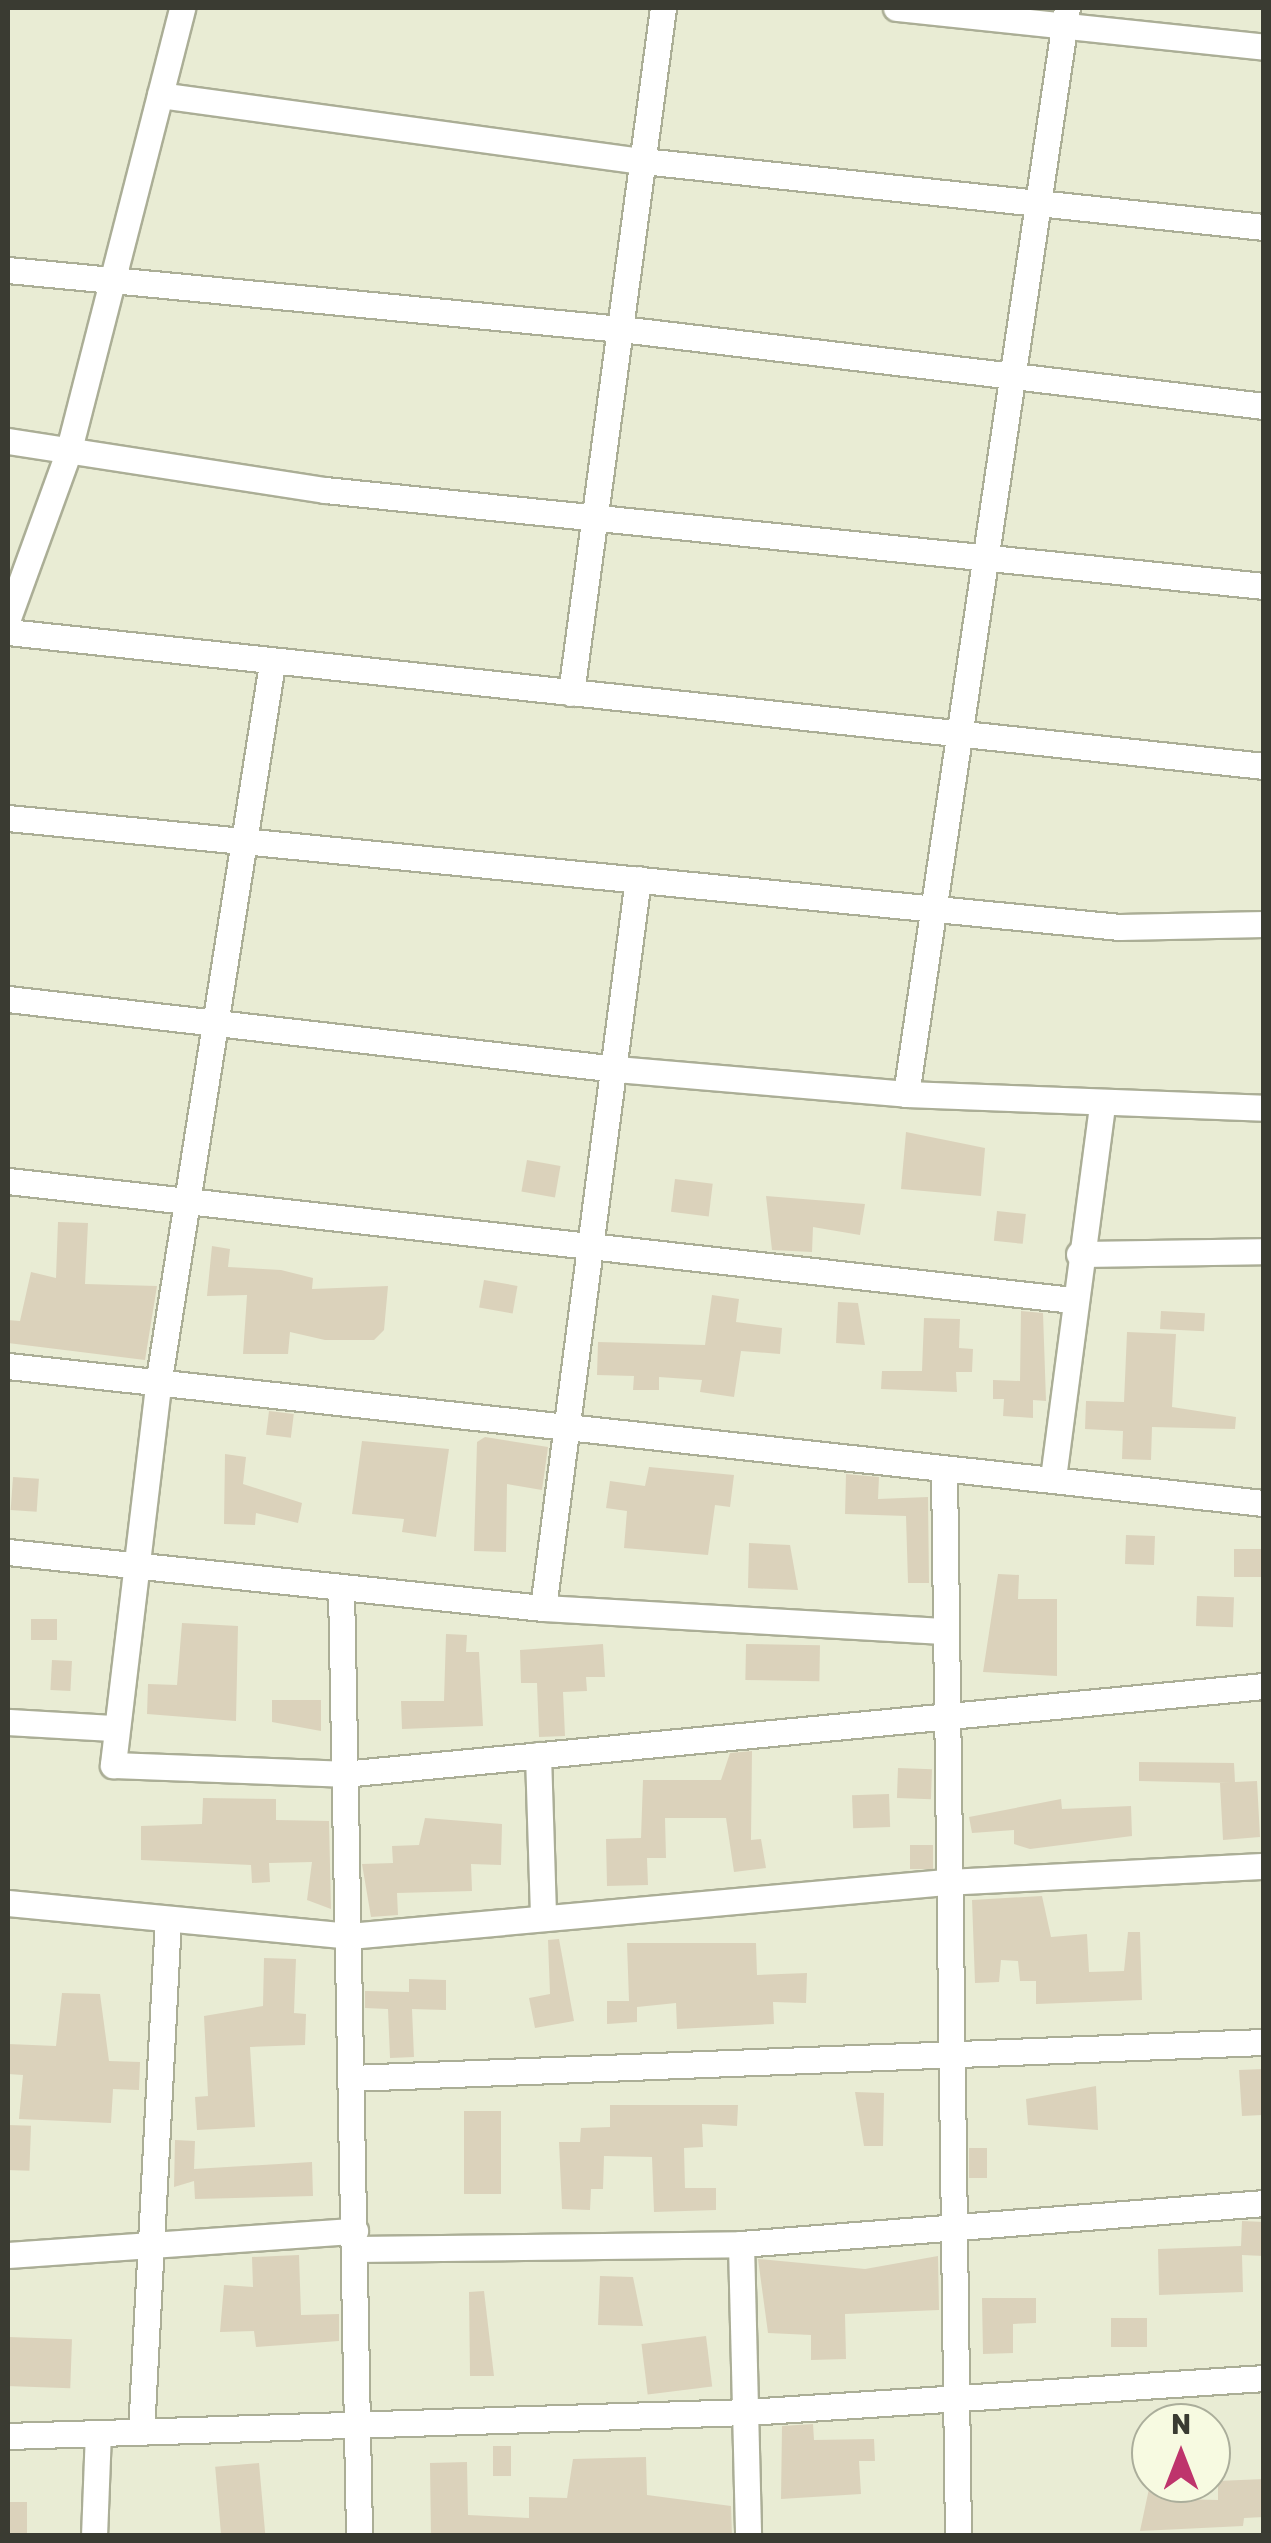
<!DOCTYPE html>
<html>
<head>
<meta charset="utf-8">
<style>
  body { margin:0 }
  #map { position:relative; width:1271px; height:2543px; overflow:hidden; background:#e9ecd4; font-family:Rubik,sans-serif }
  div>[style] { position:absolute }
  [style*='--x'] { left:calc(var(--x)*1px); top:calc(var(--y)*1px); width:calc(var(--w)*1px); rotate:calc(var(--a)*1deg) }
  .building>* { inset:0; background:#dbd2bb; transform-origin:0 0 }
  .roads { filter:drop-shadow(2px 0 #abae96) drop-shadow(-2px 0 #abae96) drop-shadow(0 2px #abae96) drop-shadow(0 -2px #abae96) }
  .minor>* { height:25px; margin:-12.5px; padding:0 12.5px; transform-origin:12.5px; border-radius:12.5px; background:#fff }
  span { translate:-50% -50%; white-space:nowrap; text-align:center; line-height:1.15; -webkit-text-stroke:9px #f7fae1; paint-order:stroke }
  .frame { position:absolute; inset:0; border:10px solid #3a3b32; pointer-events:none }
  .north { position:absolute; left:1131px; top:2403px; width:100px; height:100px; box-sizing:border-box; background:#f7fae1; border:2px solid #abae9b; border-radius:50%; rotate:0deg; font-size:28px; font-weight:700; line-height:40px; text-align:center; color:#3a3b32 }
  .north::after { content:''; display:block; margin:auto; width:35px; height:45px; background:#be346c; clip-path:polygon(50% 0,100% 100%,50% 72%,0 100%) }
</style>
</head>
<body>
<div id="map">
  <div class="building">
    <i style="clip-path:polygon(906px 1132px,985px 1148px,981px 1196px,901px 1189px)"></i>
    <i style="left:527px;top:1160px;width:34px;height:32px;rotate:10deg"></i>
    <i style="left:675px;top:1179px;width:38px;height:33px;rotate:7deg"></i>
    <i style="clip-path:polygon(766px 1196px,865px 1204px,860px 1235px,813px 1227px,812px 1252px,772px 1250px)"></i>
    <i style="left:997px;top:1211px;width:29px;height:30px;rotate:6deg"></i>
    <i style="clip-path:polygon(58px 1222px,88px 1223px,85px 1284px,157px 1286px,145px 1360px,8px 1343px,8px 1320px,20px 1321px,31px 1272px,56px 1278px)"></i>
    <i style="clip-path:polygon(212px 1246px,230px 1249px,228px 1267px,281px 1270px,313px 1278px,312px 1289px,388px 1286px,384px 1330px,374px 1340px,325px 1340px,290px 1332px,288px 1354px,243px 1354px,247px 1295px,207px 1296px)"></i>
    <i style="left:484px;top:1280px;width:34px;height:28px;rotate:10deg"></i>
    <i style="clip-path:polygon(712px 1295px,739px 1299px,736px 1322px,782px 1328px,780px 1354px,741px 1351px,734px 1397px,700px 1392px,702px 1380px,659px 1377px,659px 1390px,633px 1390px,634px 1376px,597px 1375px,598px 1342px,705px 1345px)"></i>
    <i style="clip-path:polygon(838px 1302px,858px 1303px,865px 1345px,836px 1343px)"></i>
    <i style="clip-path:polygon(1021px 1311px,1043px 1313px,1046px 1401px,1033px 1400px,1033px 1418px,1003px 1416px,1004px 1399px,993px 1399px,993px 1380px,1020px 1381px)"></i>
    <i style="left:1161px;top:1311px;width:44px;height:18px;rotate:3deg"></i>
    <i style="clip-path:polygon(924px 1318px,960px 1319px,959px 1348px,973px 1349px,972px 1372px,956px 1372px,957px 1392px,881px 1389px,882px 1371px,922px 1371px)"></i>
    <i style="clip-path:polygon(1127px 1332px,1176px 1334px,1172px 1407px,1236px 1417px,1235px 1429px,1152px 1427px,1151px 1460px,1122px 1459px,1123px 1431px,1085px 1429px,1086px 1401px,1124px 1402px)"></i>
    <i style="left:269px;top:1411px;width:25px;height:24px;rotate:7deg"></i>
    <i style="clip-path:polygon(485px 1437px,548px 1447px,542px 1490px,507px 1484px,506px 1552px,474px 1551px,477px 1442px)"></i>
    <i style="clip-path:polygon(362px 1441px,449px 1449px,436px 1537px,402px 1532px,404px 1519px,352px 1514px)"></i>
    <i style="clip-path:polygon(225px 1454px,246px 1457px,243px 1484px,302px 1503px,298px 1523px,256px 1513px,255px 1525px,224px 1524px)"></i>
    <i style="clip-path:polygon(649px 1467px,734px 1475px,730px 1507px,715px 1505px,708px 1555px,624px 1548px,627px 1511px,606px 1508px,610px 1481px,645px 1486px)"></i>
    <i style="clip-path:polygon(846px 1474px,879px 1477px,878px 1499px,928px 1497px,929px 1583px,908px 1583px,906px 1516px,845px 1514px)"></i>
    <i style="left:13px;top:1477px;width:26px;height:33px;rotate:4deg"></i>
    <i style="left:1126px;top:1535px;width:29px;height:29px;rotate:2deg"></i>
    <i style="clip-path:polygon(749px 1543px,790px 1545px,798px 1590px,748px 1588px)"></i>
    <i style="left:1234px;top:1549px;width:30px;height:28px"></i>
    <i style="clip-path:polygon(998px 1574px,1019px 1575px,1018px 1599px,1057px 1599px,1057px 1676px,983px 1672px)"></i>
    <i style="left:1197px;top:1596px;width:37px;height:30px;rotate:2deg"></i>
    <i style="left:31px;top:1619px;width:26px;height:21px"></i>
    <i style="clip-path:polygon(182px 1623px,238px 1626px,236px 1721px,147px 1714px,148px 1684px,177px 1685px)"></i>
    <i style="clip-path:polygon(446px 1634px,467px 1635px,466px 1652px,479px 1652px,483px 1726px,402px 1729px,401px 1701px,444px 1701px)"></i>
    <i style="clip-path:polygon(603px 1644px,605px 1677px,586px 1677px,587px 1691px,563px 1692px,565px 1736px,539px 1737px,537px 1683px,521px 1683px,520px 1650px)"></i>
    <i style="left:746px;top:1644px;width:74px;height:36px;rotate:1deg"></i>
    <i style="left:52px;top:1660px;width:20px;height:30px;rotate:3deg"></i>
    <i style="clip-path:polygon(272px 1700px,321px 1700px,321px 1731px,272px 1722px)"></i>
    <i style="clip-path:polygon(752px 1751px,751px 1840px,761px 1839px,766px 1868px,734px 1872px,726px 1818px,665px 1818px,666px 1858px,647px 1858px,648px 1885px,607px 1886px,606px 1839px,641px 1838px,643px 1780px,721px 1780px,730px 1753px)"></i>
    <i style="clip-path:polygon(1139px 1762px,1234px 1763px,1235px 1782px,1257px 1781px,1260px 1837px,1223px 1840px,1220px 1783px,1230px 1783px,1139px 1781px)"></i>
    <i style="left:898px;top:1768px;width:34px;height:30px;rotate:2deg"></i>
    <i style="left:889px;top:1794px;width:33px;height:37px;rotate:88deg"></i>
    <i style="clip-path:polygon(203px 1798px,276px 1799px,276px 1820px,329px 1821px,331px 1909px,307px 1900px,312px 1862px,269px 1863px,270px 1882px,252px 1883px,251px 1865px,141px 1860px,141px 1826px,202px 1824px)"></i>
    <i style="clip-path:polygon(1061px 1799px,1062px 1809px,1131px 1806px,1132px 1836px,1030px 1849px,1014px 1844px,1014px 1830px,972px 1833px,969px 1817px)"></i>
    <i style="clip-path:polygon(425px 1818px,502px 1824px,501px 1865px,471px 1864px,472px 1891px,397px 1893px,398px 1915px,371px 1917px,362px 1864px,393px 1863px,392px 1846px,419px 1845px)"></i>
    <i style="left:910px;top:1845px;width:23px;height:24px"></i>
    <i style="clip-path:polygon(1042px 1896px,1051px 1937px,1087px 1934px,1089px 1972px,1124px 1971px,1128px 1932px,1140px 1932px,1142px 2000px,1036px 2004px,1036px 1981px,1020px 1981px,1018px 1961px,1001px 1960px,999px 1982px,975px 1983px,972px 1900px)"></i>
    <i style="clip-path:polygon(559px 1939px,574px 2021px,535px 2028px,529px 1998px,550px 1994px,548px 1940px)"></i>
    <i style="clip-path:polygon(627px 1943px,756px 1943px,757px 1975px,807px 1973px,806px 2003px,773px 2002px,774px 2024px,677px 2029px,676px 2003px,637px 2007px,637px 2022px,607px 2024px,607px 2001px,629px 2001px)"></i>
    <i style="clip-path:polygon(264px 1958px,296px 1959px,294px 2013px,306px 2014px,305px 2045px,250px 2047px,255px 2127px,197px 2130px,195px 2097px,208px 2096px,204px 2016px,263px 2006px)"></i>
    <i style="clip-path:polygon(409px 1979px,446px 1980px,446px 2010px,412px 2009px,414px 2057px,390px 2058px,388px 2009px,365px 2008px,365px 1991px,409px 1992px)"></i>
    <i style="clip-path:polygon(62px 1993px,100px 1994px,109px 2061px,140px 2062px,139px 2090px,113px 2089px,111px 2123px,19px 2119px,23px 2075px,8px 2074px,8px 2044px,56px 2046px)"></i>
    <i style="clip-path:polygon(1264px 2069px,1262px 2115px,1242px 2116px,1239px 2070px)"></i>
    <i style="clip-path:polygon(1096px 2086px,1098px 2130px,1028px 2125px,1026px 2099px)"></i>
    <i style="clip-path:polygon(855px 2092px,884px 2093px,883px 2146px,864px 2146px)"></i>
    <i style="clip-path:polygon(610px 2105px,738px 2105px,737px 2126px,702px 2124px,703px 2147px,684px 2148px,685px 2188px,716px 2188px,716px 2210px,654px 2212px,652px 2157px,604px 2156px,603px 2189px,591px 2189px,590px 2210px,562px 2209px,559px 2142px,580px 2142px,581px 2128px,610px 2127px)"></i>
    <i style="left:501px;top:2111px;width:83px;height:37px;rotate:90deg"></i>
    <i style="left:8px;top:2125px;width:23px;height:45px;rotate:2deg"></i>
    <i style="clip-path:polygon(175px 2140px,195px 2141px,194px 2169px,312px 2162px,313px 2196px,195px 2199px,194px 2181px,174px 2187px)"></i>
    <i style="left:969px;top:2148px;width:18px;height:30px"></i>
    <i style="clip-path:polygon(1242px 2221px,1264px 2222px,1264px 2256px,1242px 2255px,1243px 2292px,1159px 2295px,1158px 2249px,1241px 2246px)"></i>
    <i style="clip-path:polygon(299px 2255px,301px 2315px,339px 2314px,339px 2341px,256px 2347px,254px 2331px,220px 2332px,224px 2285px,253px 2287px,252px 2257px)"></i>
    <i style="clip-path:polygon(938px 2256px,939px 2310px,845px 2314px,846px 2359px,811px 2360px,811px 2335px,768px 2333px,758px 2259px,865px 2269px)"></i>
    <i style="clip-path:polygon(600px 2276px,633px 2277px,643px 2326px,598px 2325px)"></i>
    <i style="clip-path:polygon(484px 2291px,494px 2376px,470px 2376px,469px 2292px)"></i>
    <i style="clip-path:polygon(982px 2298px,1036px 2298px,1036px 2323px,1013px 2324px,1013px 2353px,983px 2354px)"></i>
    <i style="left:1111px;top:2318px;width:36px;height:29px"></i>
    <i style="left:706px;top:2336px;width:51px;height:65px;rotate:83deg"></i>
    <i style="left:8px;top:2337px;width:64px;height:49px;rotate:2deg"></i>
    <i style="clip-path:polygon(813px 2424px,814px 2440px,874px 2439px,875px 2461px,859px 2461px,861px 2494px,781px 2499px,782px 2426px)"></i>
    <i style="left:493px;top:2446px;width:18px;height:30px"></i>
    <i style="clip-path:polygon(646px 2457px,647px 2495px,731px 2506px,732px 2536px,431px 2536px,430px 2463px,467px 2462px,468px 2515px,529px 2518px,529px 2497px,567px 2498px,573px 2459px)"></i>
    <i style="left:259px;top:2463px;width:73px;height:44px;rotate:85deg"></i>
    <i style="clip-path:polygon(1264px 2479px,1264px 2517px,1244px 2518px,1243px 2526px,1140px 2531px,1150px 2484px,1179px 2483px,1179px 2499px,1218px 2500px,1218px 2481px)"></i>
    <i style="left:9px;top:2502px;width:18px;height:33px"></i>
  </div>
  <div class="roads">
    <div class="minor">
      <i style="--x:896;--y:8;--w:370;--a:6"></i>
      <i style="--x:160;--y:95;--w:487;--a:7.8"></i>
      <i style="--x:643;--y:161;--w:624;--a:6.07"></i>
      <i style="--x:8;--y:270;--w:616;--a:5.5"></i>
      <i style="--x:621;--y:329;--w:648;--a:6.83"></i>
      <i style="--x:8;--y:441;--w:321;--a:8.8"></i>
      <i style="--x:325;--y:490;--w:944;--a:5.84"></i>
      <i style="--x:8;--y:618;--w:176;--a:-70"></i>
      <i style="--x:68;--y:453;--w:459;--a:-75.6"></i>
      <i style="--x:8;--y:632;--w:1263;--a:6.09"></i>
      <i style="--x:272;--y:664;--w:723;--a:98.99"></i>
      <i style="--x:159;--y:1378;--w:390;--a:96.8"></i>
      <i style="--x:113;--y:1765;--w:230;--a:2.2"></i>
      <i style="--x:343;--y:1774;--w:925;--a:-5.46"></i>
      <i style="--x:571;--y:693;--w:691;--a:-82.35"></i>
      <i style="--x:8;--y:818;--w:1117;--a:5.6"></i>
      <i style="--x:1120;--y:927;--w:144;--a:-1.2"></i>
      <i style="--x:8;--y:999;--w:613;--a:6.56"></i>
      <i style="--x:617;--y:1069;--w:290;--a:4.9"></i>
      <i style="--x:906;--y:1094;--w:358;--a:2.2"></i>
      <i style="--x:906;--y:1094;--w:1098;--a:-81.57"></i>
      <i style="--x:8;--y:1181;--w:1071;--a:6.38"></i>
      <i style="--x:1079;--y:1254;--w:185;--a:-0.9"></i>
      <i style="--x:8;--y:1366;--w:1263;--a:6.23"></i>
      <i style="--x:944;--y:1469;--w:1067;--a:89.25"></i>
      <i style="--x:1053;--y:1478;--w:377;--a:-82.5"></i>
      <i style="--x:8;--y:1552;--w:538;--a:5.98"></i>
      <i style="--x:543;--y:1608;--w:401;--a:3.3"></i>
      <i style="--x:341;--y:1588;--w:948;--a:88.91"></i>
      <i style="--x:543;--y:1608;--w:735;--a:-82.58"></i>
      <i style="--x:8;--y:1722;--w:105;--a:3.3"></i>
      <i style="--x:538;--y:1755;--w:163;--a:88.2"></i>
      <i style="--x:8;--y:1903;--w:343;--a:5.5"></i>
      <i style="--x:349;--y:1936;--w:599;--a:-5.17"></i>
      <i style="--x:946;--y:1882;--w:318;--a:-2.9"></i>
      <i style="--x:351;--y:2078;--w:914;--a:-2.26"></i>
      <i style="--x:741;--y:2244;--w:292;--a:88.6"></i>
      <i style="--x:355;--y:2249;--w:386;--a:-0.7"></i>
      <i style="--x:741;--y:2244;--w:525;--a:-4.48"></i>
      <i style="--x:8;--y:2255;--w:348;--a:-4"></i>
      <i style="--x:141;--y:2432;--w:514;--a:-86.99"></i>
      <i style="--x:8;--y:2436;--w:739;--a:-1.86"></i>
      <i style="--x:747;--y:2412;--w:518;--a:-3.76"></i>
      <i style="--x:94;--y:2536;--w:102;--a:-87.8"></i>
    </div>
  </div>
  <div class="frame"></div>
  <div class="north">N</div>
</div>
</body>
</html>
